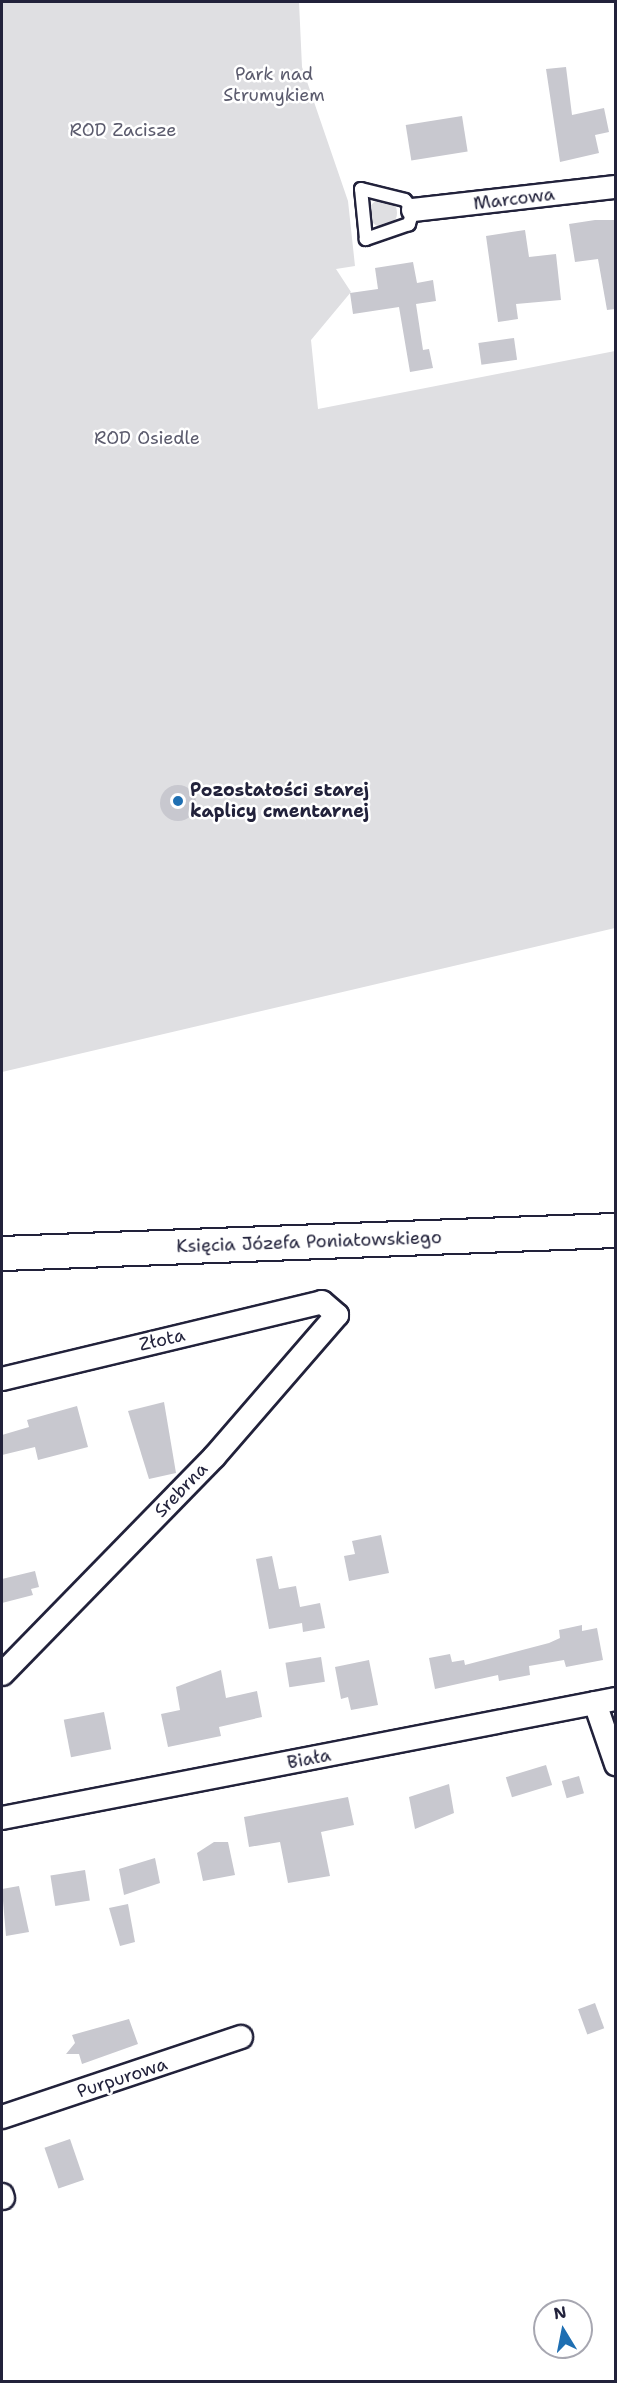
<!DOCTYPE html>
<html>
<head>
<meta charset="utf-8">
<style>
  body { margin:0 }
  #map { position:relative; width:617px; height:2383px; overflow:hidden; background:#fff; font-family:"Shantell Sans",sans-serif }
  div>[style] { position:absolute }
  [style*='--x'] { left:calc(var(--x)*1px); top:calc(var(--y)*1px); width:calc(var(--w)*1px); rotate:calc(var(--a)*1deg) }
  .green>* { inset:0; background:#dfdfe2 }
  .round { border-radius:50% }
  .building>* { inset:0; background:#c8c8cf; transform-origin:0 0 }
  .roads { filter:drop-shadow(2px 0 #22223b) drop-shadow(-2px 0 #22223b) drop-shadow(0 2px #22223b) drop-shadow(0 -2px #22223b) }
  .service>* { height:12px; margin:-6px; padding:0 6px; transform-origin:6px; border-radius:6px; background:#fff }
  .minor>* { height:22px; margin:-11px; padding:0 11px; transform-origin:11px; border-radius:11px; background:#fff }
  .secondary>* { height:33px; margin:-16.5px; padding:0 16.5px; transform-origin:16.5px; border-radius:16.5px; background:#fff }
  .dots>* { width:16px; height:16px; translate:-50% -50%; box-sizing:border-box; border:3px solid #fff; border-radius:50% }
  span { translate:-50% -50%; white-space:nowrap; text-align:center; line-height:1.15; -webkit-text-stroke:5px #fff; paint-order:stroke }
  .park-label { font-size:18px; color:#5b5b6d }
  .street-label { font-size:18px; color:#22223b }
  .poi-label { font-size:18px; color:#22223b; font-weight:700 }
  .left { translate:0 -50%; text-align:left }
  .frame { position:absolute; inset:0; border:3px solid #22223b; pointer-events:none }
  .north { position:absolute; left:533px; top:2299px; width:60px; height:60px; box-sizing:border-box; background:#fff; border:2px solid #a7a7b1; border-radius:50%; rotate:350deg; font-size:16px; font-weight:700; line-height:24px; text-align:center; color:#22223b }
  .north::after { content:''; display:block; margin:auto; width:21px; height:27px; background:#1f6fb2; clip-path:polygon(50% 0,100% 100%,50% 72%,0 100%) }
</style>
</head>
<body>
<div id="map">
  <div class="green">
    <i style="clip-path:polygon(2px 2px,299px 2px,302px 67px,348px 201px,355px 266px,336px 269px,351px 292px,311px 340px,318px 409px,615px 351px,615px 928px,2px 1072px)"></i>
    <i class="round" style="left:369px;top:199px;width:28px;height:28px"></i>
  </div>
  <div class="building">
    <i style="clip-path:polygon(566px 67px,572px 115px,604px 108px,609px 132px,595px 135px,599px 153px,560px 162px,546px 69px)"></i>
    <i style="left:462px;top:116px;width:36px;height:57px;rotate:81deg"></i>
    <i style="clip-path:polygon(595px 220px,615px 220px,615px 309px,607px 310px,598px 259px,575px 262px,569px 224px)"></i>
    <i style="clip-path:polygon(525px 230px,529px 257px,556px 254px,561px 300px,516px 304px,518px 319px,498px 322px,486px 236px)"></i>
    <i style="clip-path:polygon(413px 262px,417px 283px,433px 280px,436px 301px,416px 304px,423px 350px,429px 349px,433px 368px,410px 372px,399px 307px,353px 314px,350px 293px,378px 289px,375px 268px)"></i>
    <i style="left:514px;top:338px;width:22px;height:36px;rotate:82deg"></i>
    <i class="round" style="left:160px;top:785px;width:36px;height:36px"></i>
    <i style="clip-path:polygon(164px 1402px,176px 1473px,149px 1479px,128px 1411px)"></i>
    <i style="clip-path:polygon(77px 1406px,88px 1447px,38px 1460px,35px 1447px,2px 1455px,2px 1435px,29px 1427px,27px 1420px)"></i>
    <i style="clip-path:polygon(381px 1535px,389px 1573px,349px 1581px,344px 1556px,355px 1554px,352px 1541px)"></i>
    <i style="clip-path:polygon(272px 1556px,279px 1589px,296px 1586px,300px 1607px,320px 1603px,325px 1628px,303px 1632px,302px 1623px,269px 1629px,256px 1559px)"></i>
    <i style="clip-path:polygon(35px 1571px,39px 1587px,31px 1589px,33px 1595px,2px 1603px,2px 1579px)"></i>
    <i style="clip-path:polygon(582px 1625px,582px 1631px,597px 1628px,603px 1660px,566px 1667px,564px 1660px,529px 1666px,530px 1675px,499px 1681px,498px 1675px,435px 1689px,429px 1658px,450px 1654px,452px 1662px,464px 1660px,465px 1665px,549px 1643px,560px 1638px,559px 1630px)"></i>
    <i style="left:321px;top:1657px;width:25px;height:36px;rotate:81deg"></i>
    <i style="clip-path:polygon(369px 1660px,378px 1705px,351px 1710px,348px 1697px,341px 1699px,335px 1667px)"></i>
    <i style="clip-path:polygon(221px 1670px,226px 1698px,257px 1691px,262px 1717px,219px 1727px,221px 1736px,168px 1747px,161px 1714px,180px 1710px,176px 1687px)"></i>
    <i style="left:104px;top:1712px;width:38px;height:41px;rotate:79deg"></i>
    <i style="left:546px;top:1765px;width:21px;height:42px;rotate:73deg"></i>
    <i style="left:579px;top:1776px;width:18px;height:18px;rotate:74deg"></i>
    <i style="clip-path:polygon(449px 1784px,454px 1813px,415px 1829px,409px 1797px)"></i>
    <i style="clip-path:polygon(348px 1797px,354px 1825px,321px 1832px,330px 1876px,288px 1883px,280px 1842px,249px 1847px,244px 1817px)"></i>
    <i style="clip-path:polygon(214px 1842px,228px 1842px,235px 1875px,203px 1881px,197px 1853px)"></i>
    <i style="clip-path:polygon(155px 1858px,160px 1883px,124px 1895px,119px 1869px)"></i>
    <i style="left:85px;top:1870px;width:31px;height:35px;rotate:81deg"></i>
    <i style="clip-path:polygon(19px 1886px,29px 1932px,6px 1936px,2px 1889px)"></i>
    <i style="clip-path:polygon(128px 1904px,135px 1942px,120px 1946px,109px 1908px)"></i>
    <i style="left:595px;top:2003px;width:27px;height:18px;rotate:70deg"></i>
    <i style="clip-path:polygon(129px 2019px,138px 2044px,82px 2064px,79px 2054px,66px 2054px,75px 2043px,72px 2035px)"></i>
    <i style="left:70px;top:2139px;width:43px;height:27px;rotate:71deg"></i>
  </div>
  <div class="roads">
    <div class="service">
      <i style="--x:361;--y:189;--w:45;--a:14"></i>
      <i style="--x:405;--y:200;--w:13;--a:51"></i>
      <i style="--x:413;--y:210;--w:15;--a:106"></i>
      <i style="--x:409;--y:224;--w:46;--a:160.8"></i>
      <i style="--x:366;--y:239;--w:50;--a:-95.7"></i>
    </div>
    <div class="minor">
      <i style="--x:413;--y:210;--w:204;--a:-6.5"></i>
      <i style="--x:2;--y:1379;--w:329;--a:-13.5"></i>
      <i style="--x:322;--y:1302;--w:20;--a:41"></i>
      <i style="--x:337;--y:1315;--w:188;--a:130.9"></i>
      <i style="--x:214;--y:1457;--w:303;--a:134.3"></i>
      <i style="--x:595;--y:1703;--w:65;--a:71"></i>
      <i style="--x:2;--y:1818;--w:625;--a:-10.97"></i>
      <i style="--x:2;--y:2117;--w:252;--a:-18.5"></i>
      <i style="--x:2;--y:2195;--w:3;--a:72"></i>
    </div>
    <div class="secondary">
      <i style="--x:2;--y:1253;--w:614;--a:-2.15"></i>
    </div>
  </div>
  <div class="dots">
    <i style="left:178px;top:801px;background:#1f6fb2"></i>
  </div>
  <div class="park-label">
    <span style="left:274px;top:85px">Park nad<br>Strumykiem</span>
    <span style="left:123px;top:130px">ROD Zacisze</span>
    <span style="left:147px;top:438px">ROD Osiedle</span>
  </div>
  <div class="street-label">
    <span style="left:514px;top:199px;rotate:-7deg">Marcowa</span>
    <span style="left:309px;top:1242px;rotate:-2deg">Księcia Józefa Poniatowskiego</span>
    <span style="left:162px;top:1340px;rotate:-13deg">Złota</span>
    <span style="left:181px;top:1490px;rotate:-46deg">Srebrna</span>
    <span style="left:309px;top:1759px;rotate:-11deg">Biała</span>
    <span style="left:122px;top:2078px;rotate:-18deg">Purpurowa</span>
  </div>
  <div class="poi-label">
    <span class="left" style="left:190px;top:801px">Pozostałości starej<br>kaplicy cmentarnej</span>
  </div>
  <div class="frame"></div>
  <div class="north">N</div>
</div>
</body>
</html>
